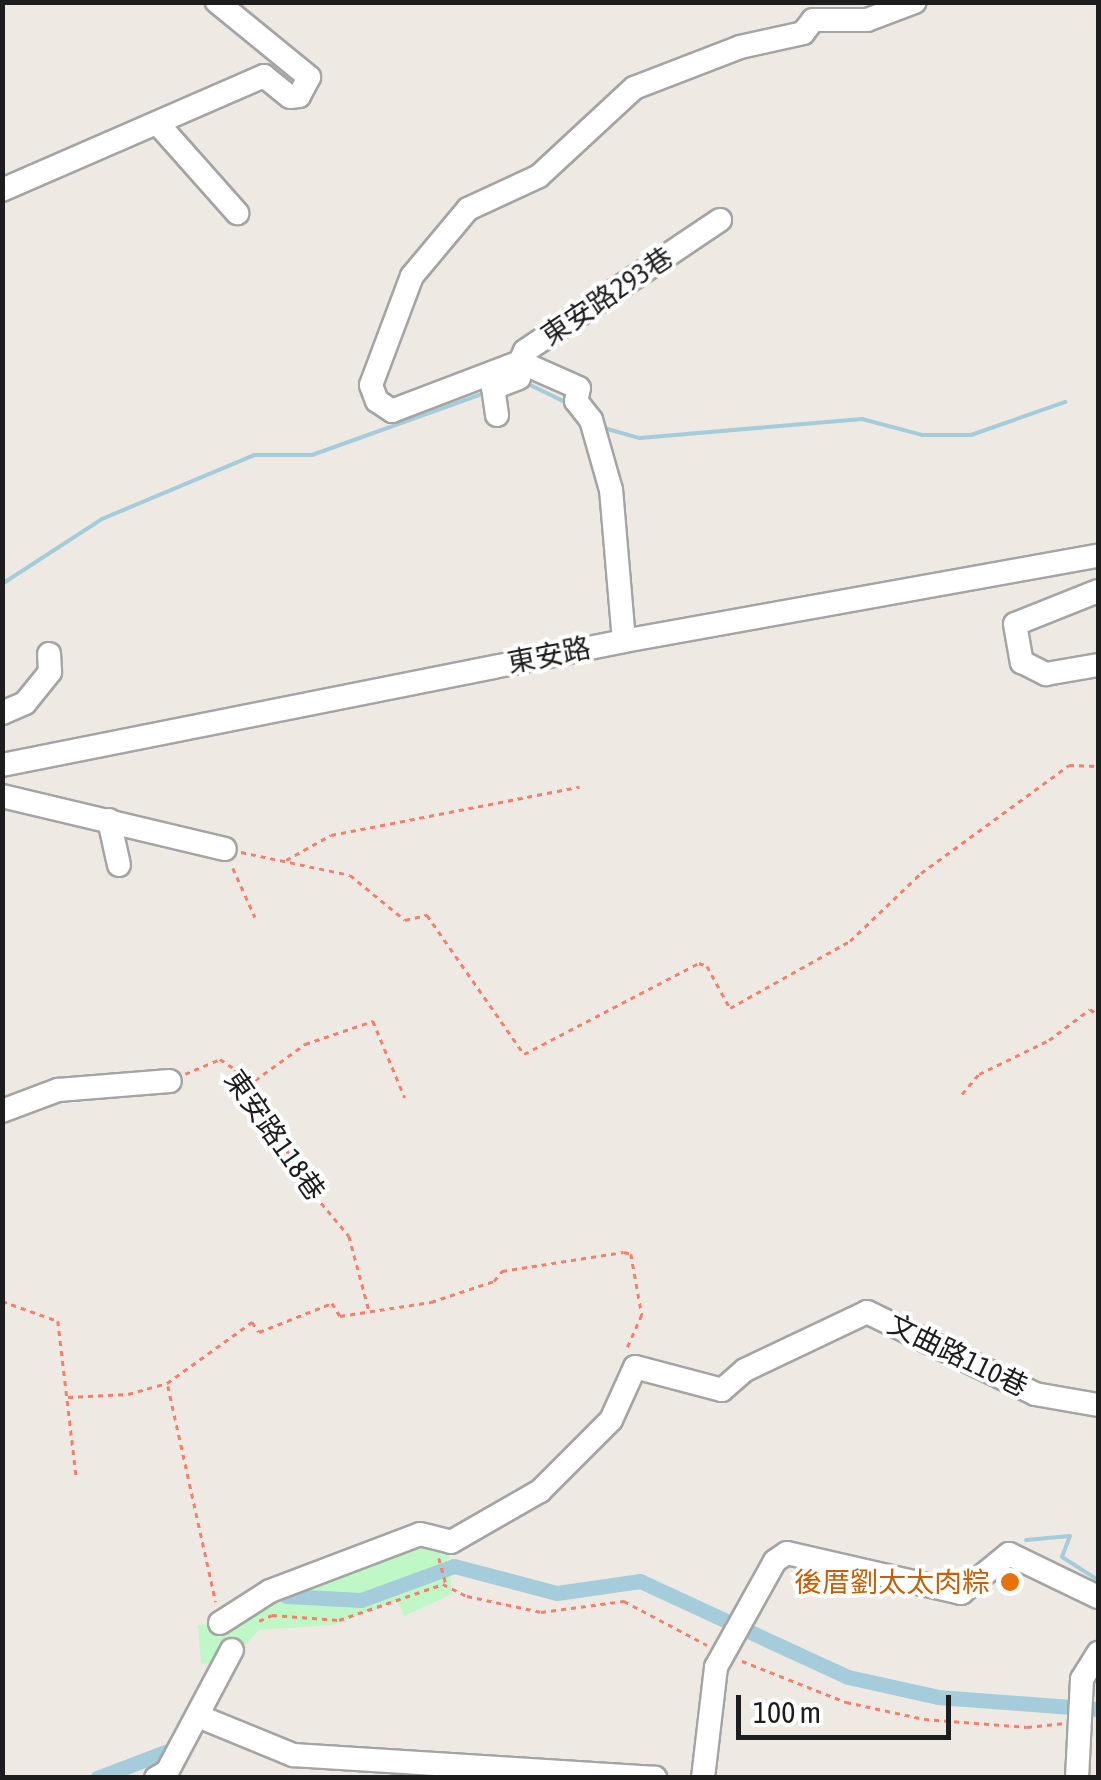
<!DOCTYPE html>
<html>
<head>
<meta charset="utf-8">
<style>
  body { margin:0 }
  #map { position:relative; width:1101px; height:1780px; overflow:hidden; background:#eeeae3; font-family:"Asap Condensed","Noto Sans TC",sans-serif }
  div>[style] { position:absolute }
  [style*='--x'] { left:calc(var(--x)*1px); top:calc(var(--y)*1px); width:calc(var(--w)*1px); rotate:calc(var(--a)*1deg) }
  .park>* { inset:0; background:#c0f7c6 }
  .stream>* { height:4px; margin:-2px; padding:0 2px; transform-origin:2px; border-radius:2px; background:#a4ccda }
  .canal>* { height:15px; margin:-7.5px; padding:0 7.5px; transform-origin:7.5px; border-radius:7.5px; background:#a4ccda }
  .path>* { height:2.5px; margin-top:-1.25px; transform-origin:0; background:repeating-linear-gradient(90deg,#f57f6c 0 5px,transparent 0 10px) }
  .roads { filter:drop-shadow(2px 0 #a4a4a4) drop-shadow(-2px 0 #a4a4a4) drop-shadow(0 2px #a4a4a4) drop-shadow(0 -2px #a4a4a4) }
  .minor>* { height:22px; margin:-11px; padding:0 11px; transform-origin:11px; border-radius:11px; background:#fff }
  .dots>* { width:28px; height:28px; translate:-50% -50%; box-sizing:border-box; border:5px solid #fff; border-radius:50% }
  span { translate:-50% -50%; white-space:nowrap; text-align:center; line-height:1.15; -webkit-text-stroke:8px #fff; paint-order:stroke }
  .street-label { font-size:28px; color:#1d1d1d }
  .food-label { font-size:28px; color:#c56008 }
  .right { translate:-100% -50%; text-align:right }
  .frame { position:absolute; inset:0; border:5px solid #1d1d1d; pointer-events:none }
  .scale { position:absolute; left:736px; top:1695px; width:215px; height:45px; box-sizing:border-box; border:5px solid #1d1d1d; border-top:0; padding-left:12px; font-size:30px; line-height:35px; white-space:nowrap; color:#1d1d1d; -webkit-text-stroke:8px #fff; paint-order:stroke }
</style>
</head>
<body>
<div id="map">
  <div class="park">
    <i style="clip-path:polygon(426px 1537px,448px 1544px,452px 1594px,404px 1616px,397px 1601px,332px 1625px,259px 1630px,230px 1662px,201px 1664px,198px 1625px,231px 1623px,255px 1600px)"></i>
  </div>
  <div class="stream">
    <i style="--x:526;--y:383;--w:46;--a:26"></i>
    <i style="--x:604;--y:428;--w:37;--a:16"></i>
    <i style="--x:640;--y:438;--w:223;--a:-4.9"></i>
    <i style="--x:862;--y:419;--w:62;--a:14.9"></i>
    <i style="--x:922;--y:435;--w:49;--a:0"></i>
    <i style="--x:971;--y:435;--w:100;--a:-19.3"></i>
    <i style="--x:2;--y:584;--w:119;--a:-33"></i>
    <i style="--x:102;--y:519;--w:165;--a:-22.8"></i>
    <i style="--x:254;--y:455;--w:58;--a:0"></i>
    <i style="--x:312;--y:455;--w:184;--a:-19.7"></i>
    <i style="--x:1026;--y:1540;--w:44;--a:-5.2"></i>
    <i style="--x:1070;--y:1536;--w:22;--a:111"></i>
    <i style="--x:1062;--y:1557;--w:43;--a:32.6"></i>
  </div>
  <div class="canal">
    <i style="--x:286;--y:1596;--w:75;--a:3.1"></i>
    <i style="--x:361;--y:1600;--w:99;--a:-20.1"></i>
    <i style="--x:454;--y:1566;--w:106;--a:14.7"></i>
    <i style="--x:557;--y:1593;--w:84;--a:-8.2"></i>
    <i style="--x:640;--y:1581;--w:229;--a:24.8"></i>
    <i style="--x:848;--y:1677;--w:92;--a:12.5"></i>
    <i style="--x:938;--y:1697;--w:160;--a:4.3"></i>
    <i style="--x:97;--y:1778;--w:85;--a:-20.8"></i>
  </div>
  <div class="path">
    <i style="--x:241;--y:852;--w:111;--a:11.9"></i>
    <i style="--x:350;--y:875;--w:71;--a:39.3"></i>
    <i style="--x:405;--y:920;--w:23;--a:-13"></i>
    <i style="--x:427;--y:915;--w:169;--a:55.1"></i>
    <i style="--x:524;--y:1054;--w:197;--a:-27.5"></i>
    <i style="--x:699;--y:963;--w:9;--a:21"></i>
    <i style="--x:707;--y:966;--w:48;--a:61.3"></i>
    <i style="--x:730;--y:1008;--w:137;--a:-29.2"></i>
    <i style="--x:850;--y:941;--w:98;--a:-43.8"></i>
    <i style="--x:921;--y:873;--w:183;--a:-36.1"></i>
    <i style="--x:1069;--y:765;--w:29;--a:2"></i>
    <i style="--x:286;--y:860;--w:51;--a:-29.1"></i>
    <i style="--x:331;--y:835;--w:253;--a:-11"></i>
    <i style="--x:233;--y:868;--w:54;--a:65.8"></i>
    <i style="--x:185;--y:1074;--w:38;--a:-23"></i>
    <i style="--x:220;--y:1059;--w:18;--a:34"></i>
    <i style="--x:235;--y:1069;--w:65;--a:54.4"></i>
    <i style="--x:273;--y:1122;--w:65;--a:63.4"></i>
    <i style="--x:302;--y:1180;--w:73;--a:50"></i>
    <i style="--x:349;--y:1236;--w:77;--a:74.9"></i>
    <i style="--x:247;--y:1086;--w:72;--a:-35.9"></i>
    <i style="--x:305;--y:1044;--w:72;--a:-18.7"></i>
    <i style="--x:373;--y:1021;--w:83;--a:67.4"></i>
    <i style="--x:962;--y:1094;--w:26;--a:-50"></i>
    <i style="--x:979;--y:1074;--w:78;--a:-25.9"></i>
    <i style="--x:1049;--y:1040;--w:51;--a:-37.1"></i>
    <i style="--x:1090;--y:1009;--w:10;--a:37"></i>
    <i style="--x:2;--y:1301;--w:59;--a:19.7"></i>
    <i style="--x:58;--y:1321;--w:155;--a:83.3"></i>
    <i style="--x:168;--y:1386;--w:221;--a:77.5"></i>
    <i style="--x:68;--y:1397;--w:60;--a:-2.9"></i>
    <i style="--x:128;--y:1394;--w:41;--a:-15.8"></i>
    <i style="--x:167;--y:1383;--w:105;--a:-35.7"></i>
    <i style="--x:252;--y:1322;--w:12;--a:55"></i>
    <i style="--x:259;--y:1332;--w:79;--a:-21.7"></i>
    <i style="--x:332;--y:1303;--w:15;--a:58"></i>
    <i style="--x:340;--y:1316;--w:92;--a:-8.7"></i>
    <i style="--x:431;--y:1302;--w:66;--a:-18.4"></i>
    <i style="--x:494;--y:1281;--w:13;--a:-51"></i>
    <i style="--x:502;--y:1271;--w:123;--a:-8.9"></i>
    <i style="--x:624;--y:1252;--w:7;--a:16"></i>
    <i style="--x:631;--y:1254;--w:62;--a:79.8"></i>
    <i style="--x:642;--y:1315;--w:37;--a:114"></i>
    <i style="--x:439;--y:1558;--w:27;--a:75"></i>
    <i style="--x:259;--y:1621;--w:14;--a:-25"></i>
    <i style="--x:272;--y:1615;--w:67;--a:4.3"></i>
    <i style="--x:339;--y:1620;--w:110;--a:-19.1"></i>
    <i style="--x:443;--y:1584;--w:27;--a:27"></i>
    <i style="--x:467;--y:1596;--w:76;--a:12.2"></i>
    <i style="--x:541;--y:1612;--w:84;--a:-7.5"></i>
    <i style="--x:624;--y:1601;--w:94;--a:27.9"></i>
    <i style="--x:742;--y:1661;--w:112;--a:21.5"></i>
    <i style="--x:846;--y:1702;--w:80;--a:12.3"></i>
    <i style="--x:924;--y:1719;--w:103;--a:4.4"></i>
    <i style="--x:1027;--y:1727;--w:36;--a:-6"></i>
  </div>
  <div class="roads">
    <div class="minor">
      <i style="--x:159;--y:125;--w:118;--a:48.4"></i>
      <i style="--x:2;--y:190;--w:286;--a:-23.5"></i>
      <i style="--x:264;--y:76;--w:33;--a:39"></i>
      <i style="--x:290;--y:97;--w:9;--a:-6"></i>
      <i style="--x:299;--y:96;--w:21;--a:-62"></i>
      <i style="--x:309;--y:77;--w:119;--a:-140.8"></i>
      <i style="--x:520;--y:362;--w:137;--a:159.1"></i>
      <i style="--x:392;--y:411;--w:18;--a:-146"></i>
      <i style="--x:377;--y:401;--w:17;--a:-111"></i>
      <i style="--x:371;--y:385;--w:116;--a:-69.4"></i>
      <i style="--x:412;--y:276;--w:87;--a:-50.1"></i>
      <i style="--x:468;--y:209;--w:78;--a:-24.9"></i>
      <i style="--x:539;--y:176;--w:129;--a:-42.8"></i>
      <i style="--x:634;--y:88;--w:114;--a:-21.1"></i>
      <i style="--x:740;--y:47;--w:65;--a:-12.5"></i>
      <i style="--x:803;--y:33;--w:16;--a:-52"></i>
      <i style="--x:813;--y:20;--w:54;--a:0"></i>
      <i style="--x:867;--y:20;--w:51;--a:-20.6"></i>
      <i style="--x:497;--y:415;--w:27;--a:-98"></i>
      <i style="--x:493;--y:388;--w:28;--a:-21"></i>
      <i style="--x:1098;--y:591;--w:89;--a:158.3"></i>
      <i style="--x:1015;--y:624;--w:39;--a:80"></i>
      <i style="--x:1022;--y:662;--w:27;--a:27"></i>
      <i style="--x:1046;--y:674;--w:53;--a:-9.8"></i>
      <i style="--x:624;--y:641;--w:152;--a:-94.9"></i>
      <i style="--x:611;--y:490;--w:73;--a:-105.9"></i>
      <i style="--x:591;--y:420;--w:24;--a:-128"></i>
      <i style="--x:576;--y:401;--w:13;--a:-77"></i>
      <i style="--x:579;--y:388;--w:64;--a:-156.2"></i>
      <i style="--x:520;--y:362;--w:12;--a:-66"></i>
      <i style="--x:525;--y:351;--w:235;--a:-33.9"></i>
      <i style="--x:2;--y:713;--w:25;--a:-23"></i>
      <i style="--x:25;--y:703;--w:40;--a:-51"></i>
      <i style="--x:50;--y:672;--w:18;--a:-93"></i>
      <i style="--x:2;--y:765;--w:634;--a:-11.27"></i>
      <i style="--x:624;--y:641;--w:482;--a:-10.2"></i>
      <i style="--x:2;--y:796;--w:229;--a:13.4"></i>
      <i style="--x:109;--y:820;--w:46;--a:77.5"></i>
      <i style="--x:2;--y:1111;--w:60;--a:-20.6"></i>
      <i style="--x:58;--y:1090;--w:112;--a:-4.6"></i>
      <i style="--x:220;--y:1623;--w:59;--a:-32.6"></i>
      <i style="--x:270;--y:1591;--w:160;--a:-20.8"></i>
      <i style="--x:420;--y:1534;--w:32;--a:14"></i>
      <i style="--x:451;--y:1542;--w:103;--a:-29.8"></i>
      <i style="--x:540;--y:1491;--w:100;--a:-45"></i>
      <i style="--x:611;--y:1420;--w:58;--a:-65.6"></i>
      <i style="--x:635;--y:1367;--w:90;--a:14.8"></i>
      <i style="--x:722;--y:1390;--w:30;--a:-41"></i>
      <i style="--x:745;--y:1370;--w:135;--a:-25.4"></i>
      <i style="--x:867;--y:1312;--w:187;--a:26"></i>
      <i style="--x:1035;--y:1394;--w:64;--a:9.9"></i>
      <i style="--x:198;--y:1716;--w:103;--a:22.3"></i>
      <i style="--x:293;--y:1755;--w:363;--a:3.6"></i>
      <i style="--x:156;--y:1778;--w:13;--a:-29"></i>
      <i style="--x:167;--y:1772;--w:138;--a:-62"></i>
      <i style="--x:703;--y:1778;--w:112;--a:-83.3"></i>
      <i style="--x:716;--y:1667;--w:121;--a:-60.9"></i>
      <i style="--x:775;--y:1561;--w:14;--a:-34"></i>
      <i style="--x:787;--y:1553;--w:179;--a:12.9"></i>
      <i style="--x:961;--y:1593;--w:62;--a:-39.1"></i>
      <i style="--x:1009;--y:1554;--w:99;--a:25.8"></i>
      <i style="--x:1077;--y:1778;--w:99;--a:-87.1"></i>
      <i style="--x:1082;--y:1679;--w:31;--a:-58"></i>
    </div>
  </div>
  <div class="dots">
    <i style="left:1010px;top:1582px;background:#e8710a"></i>
  </div>
  <div class="street-label">
    <span style="left:607px;top:296px;rotate:-34deg">東安路293巷</span>
    <span style="left:549px;top:655px;rotate:-11deg">東安路</span>
    <span style="left:275px;top:1135px;rotate:55deg">東安路118巷</span>
    <span style="left:958px;top:1355px;rotate:26deg">文曲路110巷</span>
  </div>
  <div class="food-label">
    <span class="right" style="left:990px;top:1582px">後厝劉太太肉粽</span>
  </div>
  <div class="frame"></div>
  <div class="scale">100 m</div>
</div>
</body>
</html>
